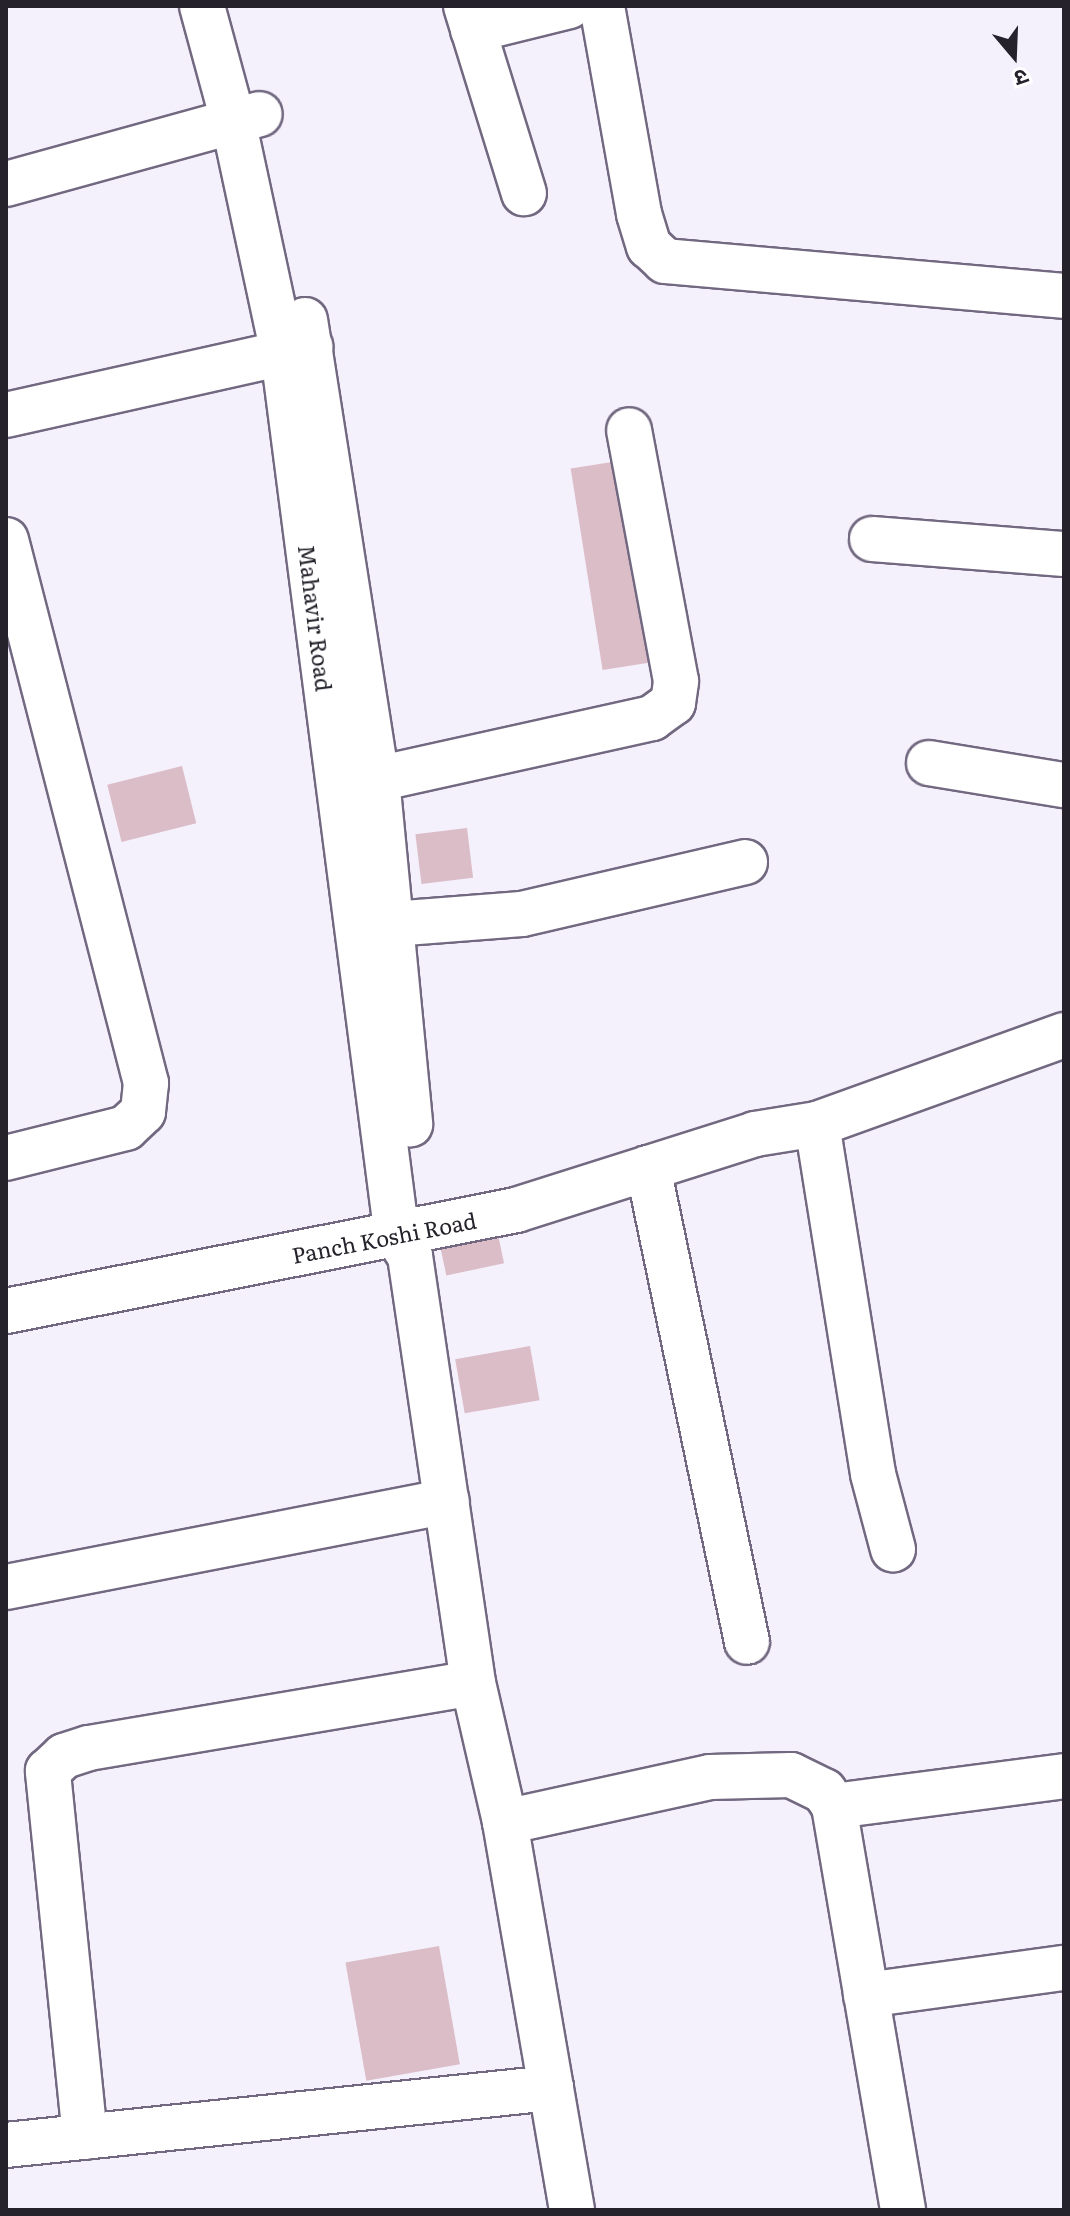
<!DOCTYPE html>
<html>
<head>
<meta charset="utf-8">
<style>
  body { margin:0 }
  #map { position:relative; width:1070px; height:2216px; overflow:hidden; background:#f5f1fc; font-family:Literata,"Noto Sans Devanagari",serif }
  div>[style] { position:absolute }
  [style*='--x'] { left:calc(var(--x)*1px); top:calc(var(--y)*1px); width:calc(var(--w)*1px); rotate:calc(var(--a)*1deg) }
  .building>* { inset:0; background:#dbbdc8; transform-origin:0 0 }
  .roads { filter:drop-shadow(2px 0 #726981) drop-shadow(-2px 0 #726981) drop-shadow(0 2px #726981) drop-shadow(0 -2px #726981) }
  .minor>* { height:44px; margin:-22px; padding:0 22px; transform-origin:22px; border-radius:22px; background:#fff }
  span { translate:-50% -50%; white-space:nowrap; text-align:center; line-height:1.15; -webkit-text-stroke:6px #fff; paint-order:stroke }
  .street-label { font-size:22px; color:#25222b }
  .frame { position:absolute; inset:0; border:8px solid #25222b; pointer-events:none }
  .north { position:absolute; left:974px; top:16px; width:80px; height:80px; -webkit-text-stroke:6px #fff; paint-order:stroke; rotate:161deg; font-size:22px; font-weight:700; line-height:32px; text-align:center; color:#25222b }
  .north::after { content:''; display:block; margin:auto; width:28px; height:36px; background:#25222b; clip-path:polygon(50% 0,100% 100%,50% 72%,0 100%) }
</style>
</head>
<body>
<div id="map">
  <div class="building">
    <i style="left:625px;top:460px;width:204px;height:55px;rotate:81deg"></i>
    <i style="left:182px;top:766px;width:59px;height:77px;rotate:76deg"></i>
    <i style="left:467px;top:828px;width:50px;height:52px;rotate:83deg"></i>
    <i style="left:497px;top:1230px;width:34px;height:59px;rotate:78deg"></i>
    <i style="left:530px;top:1346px;width:55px;height:76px;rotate:80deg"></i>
    <i style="left:439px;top:1946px;width:120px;height:95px;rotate:80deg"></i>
  </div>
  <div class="roads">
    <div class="minor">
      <i style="--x:202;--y:6;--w:118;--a:74.8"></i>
      <i style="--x:233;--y:120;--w:239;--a:77.9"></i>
      <i style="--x:283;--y:354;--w:889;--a:82.64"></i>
      <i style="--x:397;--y:1236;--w:24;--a:57"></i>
      <i style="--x:410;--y:1256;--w:432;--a:81.6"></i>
      <i style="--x:473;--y:1683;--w:143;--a:77"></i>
      <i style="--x:505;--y:1822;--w:394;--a:80.2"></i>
      <i style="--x:466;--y:6;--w:196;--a:72.8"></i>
      <i style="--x:602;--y:6;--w:211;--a:79.9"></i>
      <i style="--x:639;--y:214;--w:34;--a:73"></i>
      <i style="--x:649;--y:246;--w:22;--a:43"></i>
      <i style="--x:665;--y:261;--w:401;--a:5"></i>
      <i style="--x:473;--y:30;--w:99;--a:-14"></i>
      <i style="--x:6;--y:184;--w:263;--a:-15.4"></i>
      <i style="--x:305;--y:320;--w:465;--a:81.1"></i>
      <i style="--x:377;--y:779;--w:347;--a:84.5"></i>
      <i style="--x:6;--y:415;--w:312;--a:-12.6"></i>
      <i style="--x:872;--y:539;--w:193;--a:4.5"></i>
      <i style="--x:6;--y:540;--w:561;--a:75.54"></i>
      <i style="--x:146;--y:1083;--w:29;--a:96"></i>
      <i style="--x:143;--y:1112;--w:23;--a:137"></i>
      <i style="--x:126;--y:1128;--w:124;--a:166"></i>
      <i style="--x:929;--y:763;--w:137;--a:9.3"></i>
      <i style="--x:348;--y:780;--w:29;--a:-2"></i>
      <i style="--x:377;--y:779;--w:282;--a:-12.5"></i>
      <i style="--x:652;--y:718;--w:26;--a:-36"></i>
      <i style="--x:673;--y:703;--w:22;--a:-82"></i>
      <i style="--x:676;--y:681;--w:255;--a:-100.6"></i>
      <i style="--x:392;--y:924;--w:130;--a:-4.4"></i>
      <i style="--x:522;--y:914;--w:229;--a:-13.1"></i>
      <i style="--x:817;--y:1124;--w:354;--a:80.9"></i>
      <i style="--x:873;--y:1474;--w:78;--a:75.1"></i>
      <i style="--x:648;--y:1168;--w:484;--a:78.2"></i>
      <i style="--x:6;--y:1311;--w:520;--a:-11.2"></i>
      <i style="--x:516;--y:1210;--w:251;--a:-17.6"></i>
      <i style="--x:755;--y:1134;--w:63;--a:-9.2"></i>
      <i style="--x:817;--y:1124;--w:263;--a:-19.8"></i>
      <i style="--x:6;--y:1587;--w:449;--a:-11"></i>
      <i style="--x:834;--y:1806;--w:232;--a:-7.4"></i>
      <i style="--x:505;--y:1822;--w:210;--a:-12.4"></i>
      <i style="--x:710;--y:1777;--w:81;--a:-1.4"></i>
      <i style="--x:791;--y:1775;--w:37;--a:26"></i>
      <i style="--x:824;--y:1791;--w:18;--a:56"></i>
      <i style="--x:834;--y:1806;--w:410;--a:80.3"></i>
      <i style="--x:866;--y:1995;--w:200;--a:-7.8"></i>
      <i style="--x:85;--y:2137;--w:368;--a:-95.8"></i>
      <i style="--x:48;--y:1771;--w:22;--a:-43"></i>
      <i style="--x:64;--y:1756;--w:26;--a:-18"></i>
      <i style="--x:89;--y:1748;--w:389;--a:-9.6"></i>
      <i style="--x:6;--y:2145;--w:548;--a:-5.97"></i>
    </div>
  </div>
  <div class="street-label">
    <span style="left:316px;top:618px;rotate:83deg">Mahavir Road</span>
    <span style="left:384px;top:1237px;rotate:-11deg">Panch Koshi Road</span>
  </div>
  <div class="frame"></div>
  <div class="north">उ</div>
</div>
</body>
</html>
